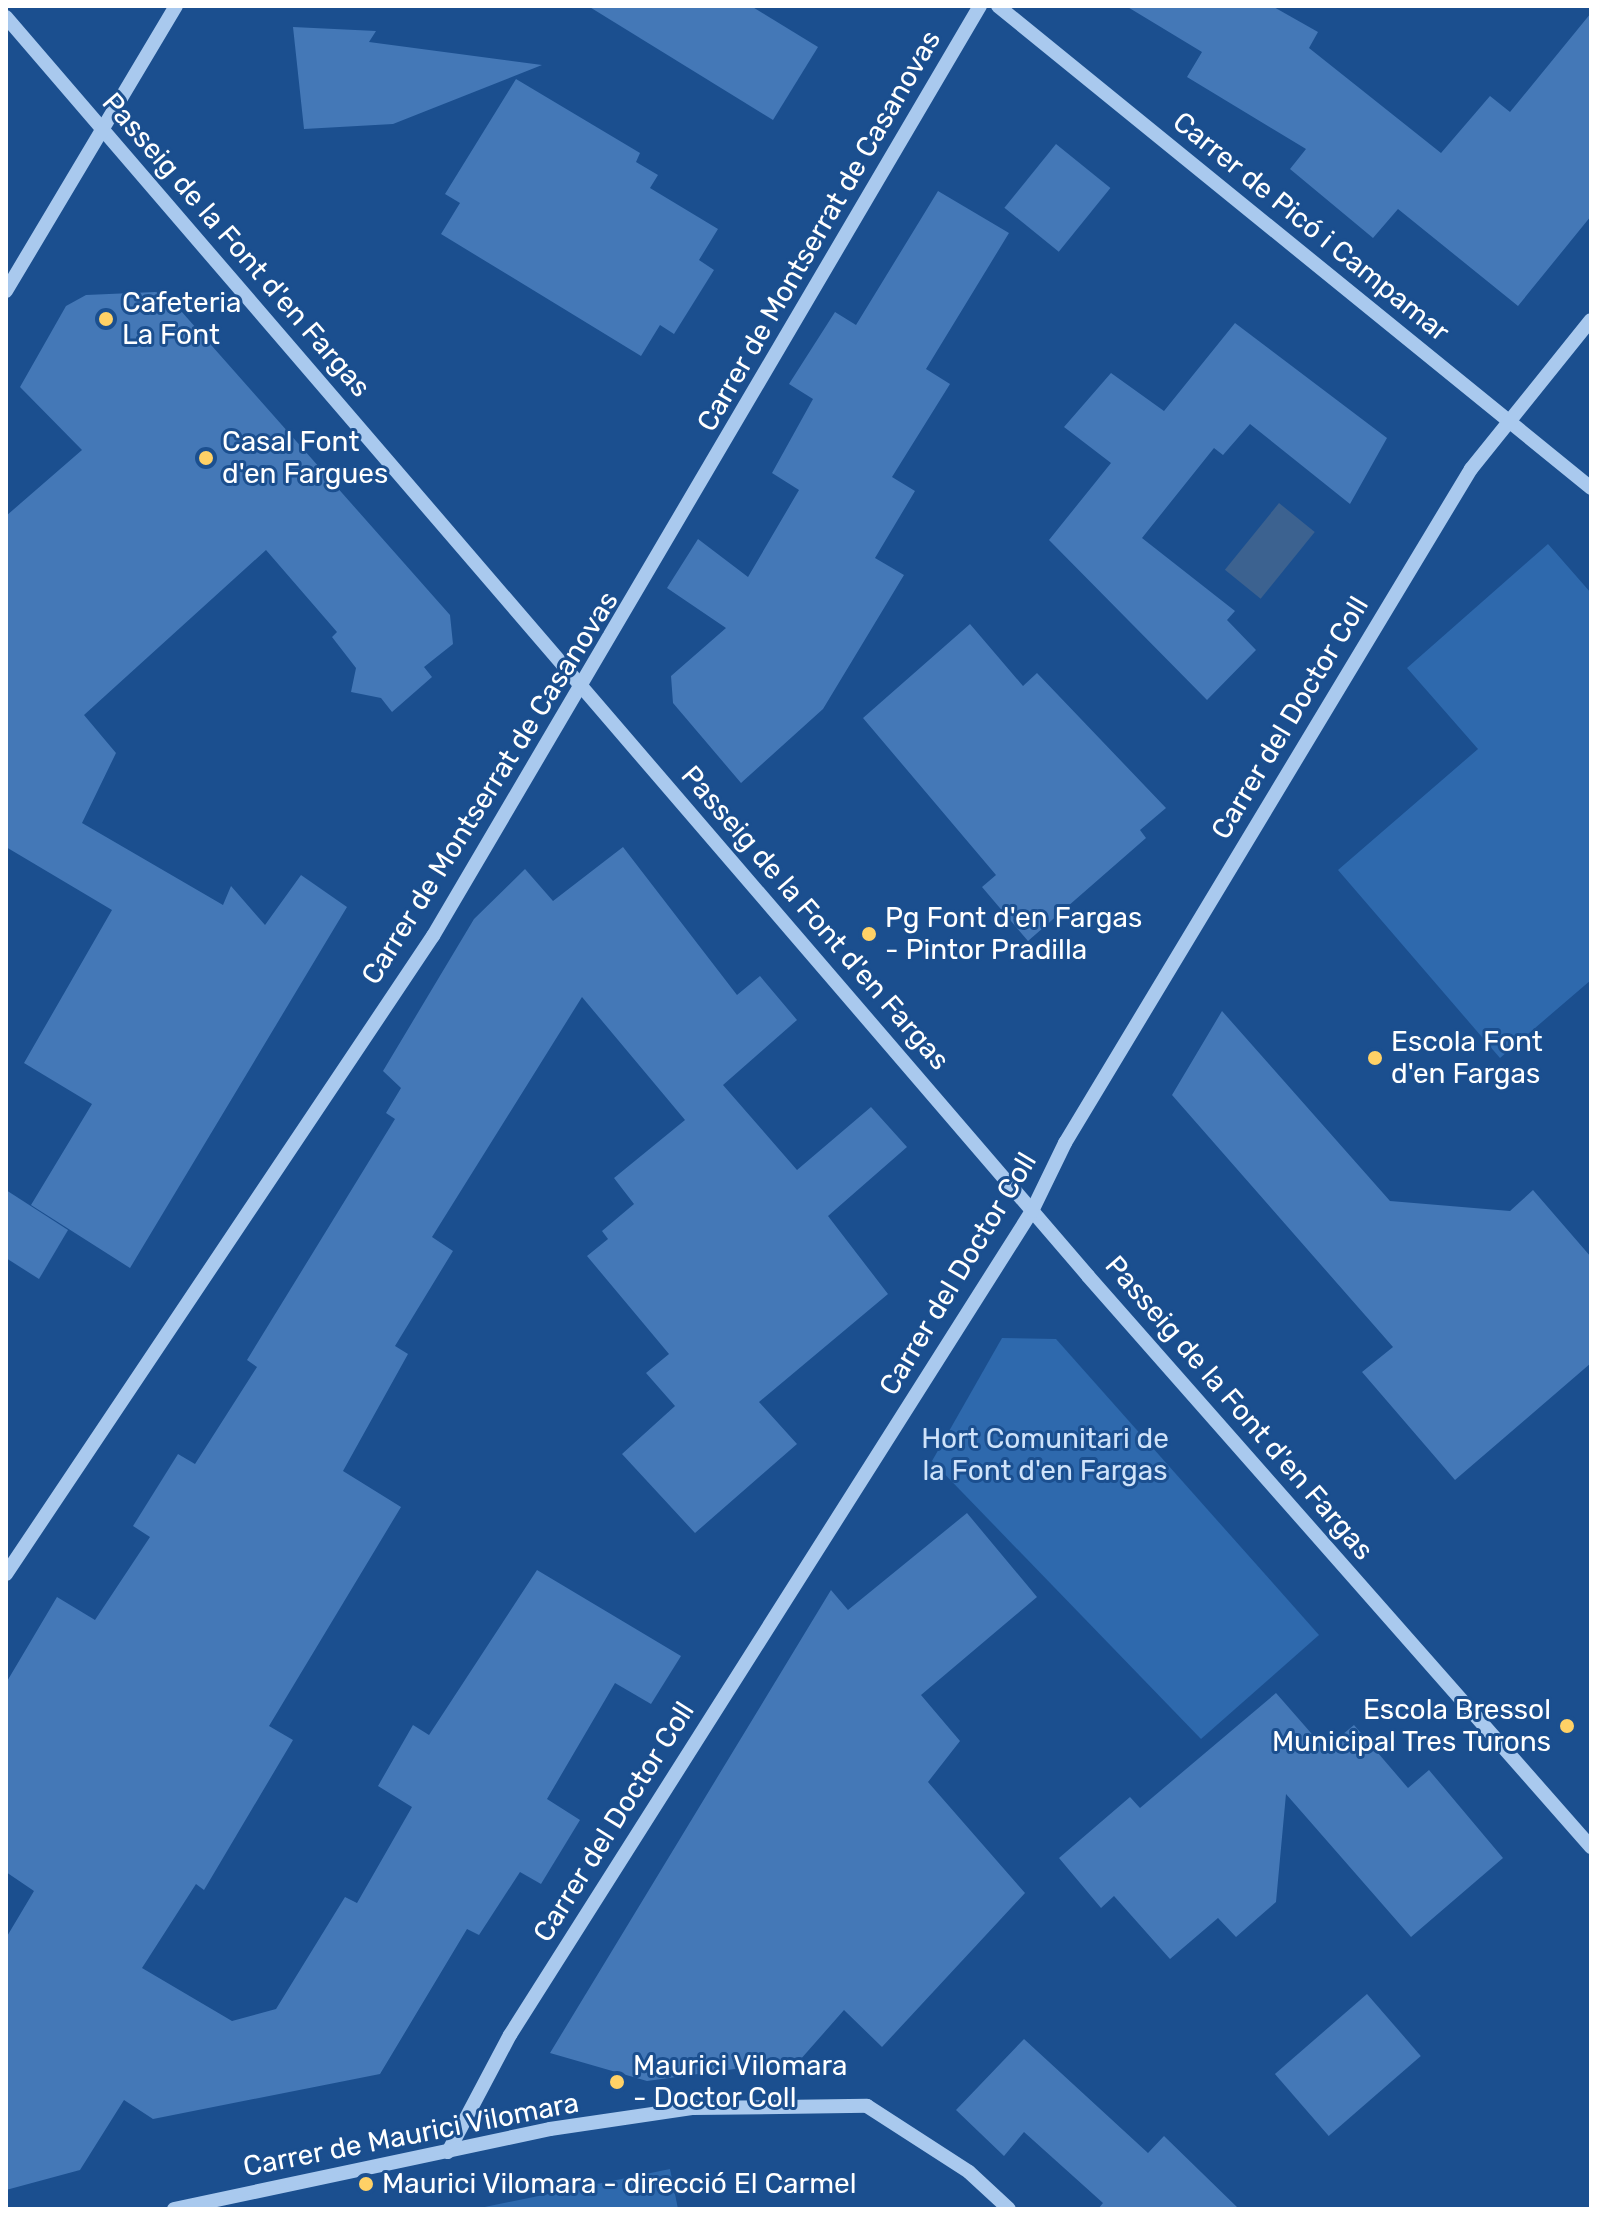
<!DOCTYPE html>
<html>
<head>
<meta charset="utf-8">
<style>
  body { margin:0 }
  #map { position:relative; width:1597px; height:2215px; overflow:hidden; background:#1b4f8f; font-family:Rubik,sans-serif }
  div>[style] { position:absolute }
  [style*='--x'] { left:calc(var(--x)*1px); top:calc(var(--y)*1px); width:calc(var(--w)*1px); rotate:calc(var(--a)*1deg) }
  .green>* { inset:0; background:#2e69ad }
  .water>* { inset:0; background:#3c6290; transform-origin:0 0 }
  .building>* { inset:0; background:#4478b7; transform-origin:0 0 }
  .minor>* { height:14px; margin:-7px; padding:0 7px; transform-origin:7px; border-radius:7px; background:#a9c9ee }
  .dots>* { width:22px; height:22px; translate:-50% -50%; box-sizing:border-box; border:4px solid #1b4f8f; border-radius:50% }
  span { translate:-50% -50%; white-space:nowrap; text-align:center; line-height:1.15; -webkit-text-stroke:6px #1b4f8f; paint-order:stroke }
  .street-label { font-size:28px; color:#fff }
  .poi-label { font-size:28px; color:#fff }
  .left { translate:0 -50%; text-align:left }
  .right { translate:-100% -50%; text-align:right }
  .park-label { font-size:28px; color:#cfe3fa }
  .frame { position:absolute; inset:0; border:8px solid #fff; pointer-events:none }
</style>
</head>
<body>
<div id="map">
  <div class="green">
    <i style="clip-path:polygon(1548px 544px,1591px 593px,1591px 980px,1500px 1058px,1338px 870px,1478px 749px,1407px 668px)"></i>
    <i style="clip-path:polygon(1002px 1338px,1056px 1339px,1319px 1635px,1201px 1739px,932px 1461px)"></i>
    <i style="clip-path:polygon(670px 2169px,678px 2209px,475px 2209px)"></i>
  </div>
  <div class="water">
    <i style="left:1279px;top:503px;width:46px;height:86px;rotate:39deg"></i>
  </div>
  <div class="building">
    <i style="clip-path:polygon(588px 6px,751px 6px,818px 47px,773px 120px)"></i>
    <i style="clip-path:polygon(1126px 6px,1272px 6px,1318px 32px,1309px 48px,1441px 153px,1490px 96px,1510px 112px,1591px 13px,1591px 216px,1518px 306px,1398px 209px,1373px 238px,1290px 169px,1306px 149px,1187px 77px,1202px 52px)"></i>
    <i style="clip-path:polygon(293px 27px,376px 31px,369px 42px,542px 65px,393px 124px,304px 129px)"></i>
    <i style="clip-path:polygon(516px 79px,640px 153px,636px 162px,658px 175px,650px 188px,718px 229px,699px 260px,714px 270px,674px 334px,660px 325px,641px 356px,441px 234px,460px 203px,445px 194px)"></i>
    <i style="left:1056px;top:144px;width:70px;height:82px;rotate:39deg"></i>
    <i style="clip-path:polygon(938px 191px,1009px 233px,926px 369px,950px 384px,892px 477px,915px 491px,875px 558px,904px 575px,823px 709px,741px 783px,673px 703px,671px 676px,726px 628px,667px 588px,698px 539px,748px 577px,799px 490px,772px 473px,813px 399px,789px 384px,835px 312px,856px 325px)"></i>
    <i style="clip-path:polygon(155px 292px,166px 294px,450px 615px,453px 644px,424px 667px,432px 677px,392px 712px,381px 698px,351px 692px,356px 668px,332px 637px,337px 632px,266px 550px,84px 715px,116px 753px,82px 823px,223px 905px,231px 886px,265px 925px,301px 875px,347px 907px,130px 1268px,31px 1205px,92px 1104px,24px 1063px,112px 910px,6px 847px,6px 516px,82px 450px,20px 387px,66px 306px,86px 295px)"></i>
    <i style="clip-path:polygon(1235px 323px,1387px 438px,1350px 504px,1250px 424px,1223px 455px,1214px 448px,1142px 538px,1235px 611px,1227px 620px,1256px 650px,1207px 700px,1049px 540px,1111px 463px,1064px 427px,1111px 373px,1164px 411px)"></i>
    <i style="clip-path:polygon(970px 624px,1023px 686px,1037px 673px,1166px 808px,1140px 830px,1146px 838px,1028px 941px,982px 887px,996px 875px,863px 718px)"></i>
    <i style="clip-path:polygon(623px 847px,737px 995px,760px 976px,797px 1020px,723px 1085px,797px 1170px,871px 1107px,907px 1147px,828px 1216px,888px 1294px,759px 1402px,797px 1444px,695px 1533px,622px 1454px,675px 1406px,646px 1373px,669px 1354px,587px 1256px,608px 1239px,602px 1231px,634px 1204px,614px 1178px,685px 1120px,582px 997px,432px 1237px,453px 1251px,395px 1346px,408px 1354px,343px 1471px,401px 1507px,269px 1726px,293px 1740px,204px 1890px,196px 1884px,142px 1968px,232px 2021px,276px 2009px,345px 1897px,357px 1903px,412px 1807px,378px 1786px,413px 1725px,429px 1735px,537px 1570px,681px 1656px,651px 1704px,615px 1683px,547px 1799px,580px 1820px,541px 1884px,520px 1872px,479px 1935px,467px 1929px,380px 2074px,153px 2119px,124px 2100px,80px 2170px,6px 2190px,6px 1938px,34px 1891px,6px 1872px,6px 1683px,57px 1597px,95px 1620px,150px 1537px,133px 1526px,178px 1454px,195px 1464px,257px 1367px,247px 1360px,395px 1119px,386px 1113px,401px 1088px,383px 1071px,474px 919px,525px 869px,553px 901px)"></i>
    <i style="clip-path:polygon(1222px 1011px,1390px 1201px,1510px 1211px,1533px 1190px,1591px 1257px,1591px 1363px,1455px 1480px,1362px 1372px,1393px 1347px,1172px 1095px)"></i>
    <i style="clip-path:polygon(6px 1190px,68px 1230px,39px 1279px,6px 1258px)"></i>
    <i style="clip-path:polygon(967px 1513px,1037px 1597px,921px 1695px,960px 1741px,928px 1782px,1025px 1893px,882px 2047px,844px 2010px,800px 2060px,778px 2063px,647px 2081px,550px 2053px,831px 1590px,848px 1610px)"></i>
    <i style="clip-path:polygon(1276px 1693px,1325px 1749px,1354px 1725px,1408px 1788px,1429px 1770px,1503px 1858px,1411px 1937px,1286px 1794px,1276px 1902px,1236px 1937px,1218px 1918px,1170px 1959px,1114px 1896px,1101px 1908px,1059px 1858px,1130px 1797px,1140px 1808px)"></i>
    <i style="left:1367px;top:1994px;width:82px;height:122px;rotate:49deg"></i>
    <i style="clip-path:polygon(1024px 2039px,1148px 2153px,1164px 2136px,1239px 2209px,1098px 2209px,1103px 2203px,1024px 2132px,1004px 2156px,956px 2110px)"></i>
  </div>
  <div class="minor">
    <i style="--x:998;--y:6;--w:764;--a:39.1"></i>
    <i style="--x:6;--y:17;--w:1660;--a:49.32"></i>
    <i style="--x:1088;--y:1276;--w:761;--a:48.62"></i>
    <i style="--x:6;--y:291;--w:332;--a:-59.2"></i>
    <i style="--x:6;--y:1574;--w:768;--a:-56.21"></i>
    <i style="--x:433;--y:936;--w:1079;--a:-59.54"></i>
    <i style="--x:448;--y:2152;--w:132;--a:-62.1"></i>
    <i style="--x:510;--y:2035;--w:975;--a:-57.65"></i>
    <i style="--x:1032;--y:1211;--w:76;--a:-64.1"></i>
    <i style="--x:1065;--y:1143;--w:787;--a:-58.94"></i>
    <i style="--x:1471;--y:469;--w:191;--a:-51.2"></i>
    <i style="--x:174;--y:2209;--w:384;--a:-12"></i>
    <i style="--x:550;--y:2129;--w:145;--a:-8.4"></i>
    <i style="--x:693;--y:2108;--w:174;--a:-0.7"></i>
    <i style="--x:867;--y:2106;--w:121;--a:32.9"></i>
    <i style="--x:969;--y:2172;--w:54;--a:42.8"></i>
  </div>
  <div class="dots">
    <i style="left:106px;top:319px;background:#ffd166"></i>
    <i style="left:206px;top:458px;background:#ffd166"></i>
    <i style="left:869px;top:934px;background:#ffd166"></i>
    <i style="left:1375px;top:1058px;background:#ffd166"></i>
    <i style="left:1567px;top:1726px;background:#ffd166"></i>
    <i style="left:617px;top:2082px;background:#ffd166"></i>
    <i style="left:366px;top:2184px;background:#ffd166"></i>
  </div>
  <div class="street-label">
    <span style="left:1311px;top:227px;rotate:39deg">Carrer de Picó i Campamar</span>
    <span style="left:819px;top:231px;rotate:-60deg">Carrer de Montserrat de Casanovas</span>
    <span style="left:236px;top:245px;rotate:49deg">Passeig de la Font d'en Fargas</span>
    <span style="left:1290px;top:718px;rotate:-59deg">Carrer del Doctor Coll</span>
    <span style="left:490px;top:788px;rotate:-58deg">Carrer de Montserrat de Casanovas</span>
    <span style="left:815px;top:918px;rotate:49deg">Passeig de la Font d'en Fargas</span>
    <span style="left:958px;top:1274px;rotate:-59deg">Carrer del Doctor Coll</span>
    <span style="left:1239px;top:1408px;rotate:49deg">Passeig de la Font d'en Fargas</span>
    <span style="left:614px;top:1822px;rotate:-58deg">Carrer del Doctor Coll</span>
    <span style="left:411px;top:2135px;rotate:-11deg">Carrer de Maurici Vilomara</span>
  </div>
  <div class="poi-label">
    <span class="left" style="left:122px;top:319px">Cafeteria<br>La Font</span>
    <span class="left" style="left:222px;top:458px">Casal Font<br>d'en Fargues</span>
    <span class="left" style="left:885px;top:934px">Pg Font d'en Fargas<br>- Pintor Pradilla</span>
    <span class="left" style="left:1391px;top:1058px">Escola Font<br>d'en Fargas</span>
    <span class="right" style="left:1551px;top:1726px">Escola Bressol<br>Municipal Tres Turons</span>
    <span class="left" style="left:633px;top:2082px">Maurici Vilomara<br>- Doctor Coll</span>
    <span class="left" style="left:382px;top:2184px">Maurici Vilomara - direcció El Carmel</span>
  </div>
  <div class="park-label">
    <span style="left:1045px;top:1455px">Hort Comunitari de<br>la Font d'en Fargas</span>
  </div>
  <div class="frame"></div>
</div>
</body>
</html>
